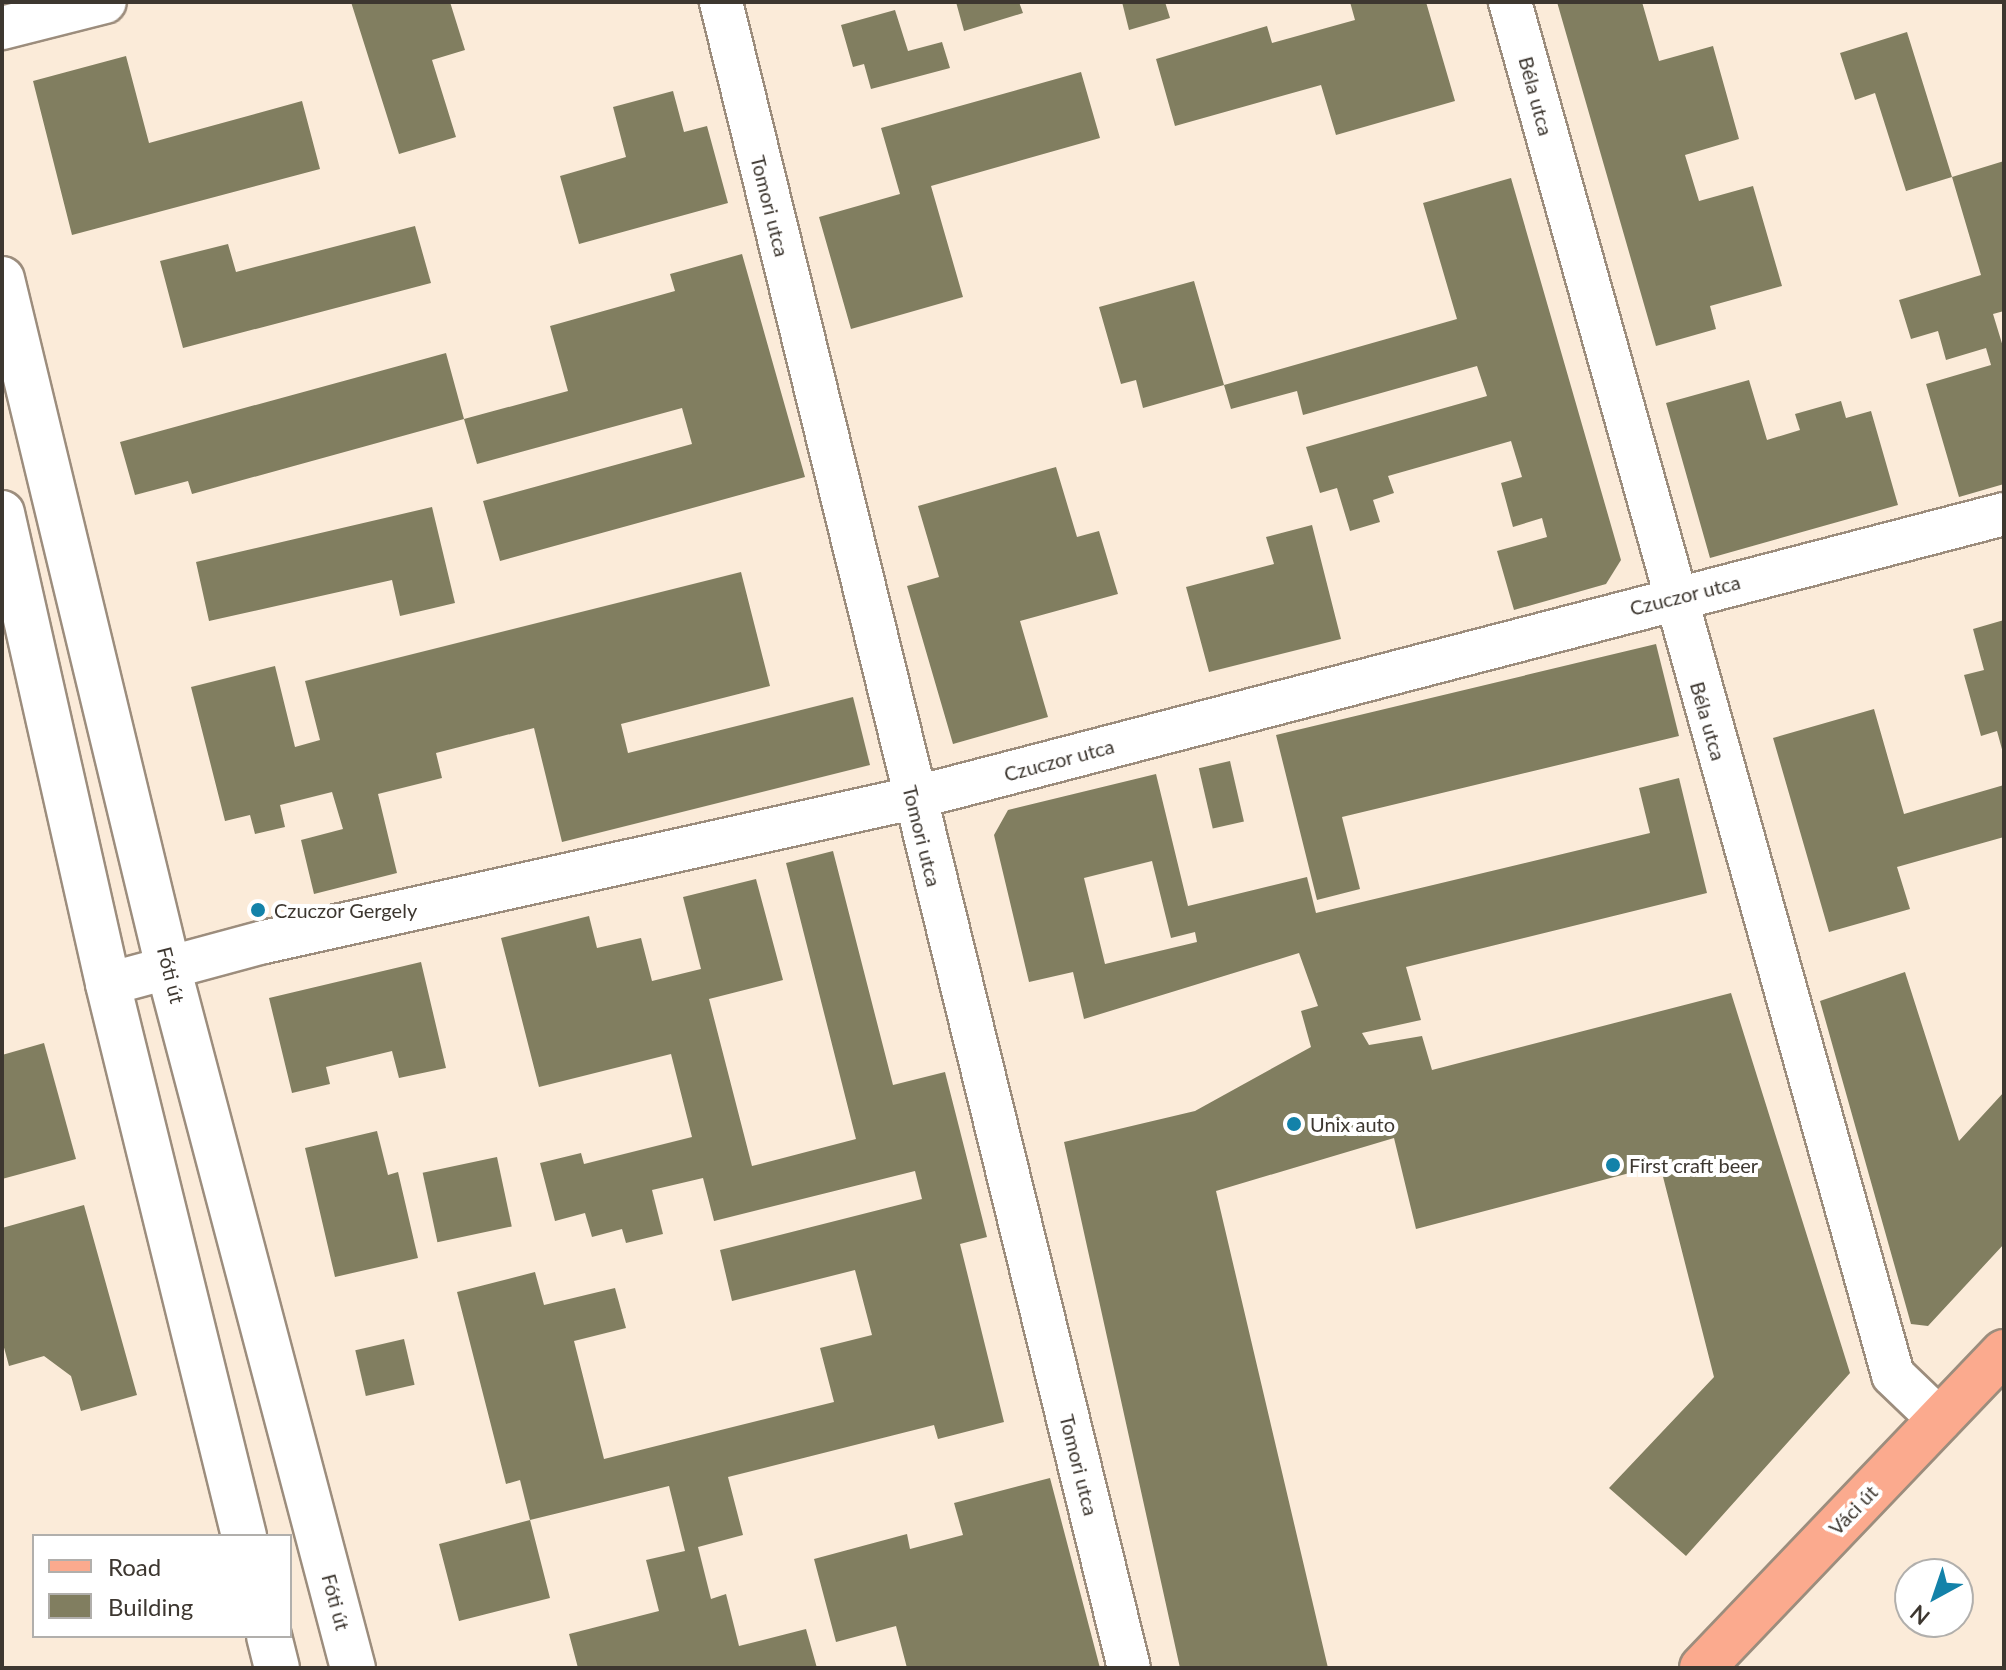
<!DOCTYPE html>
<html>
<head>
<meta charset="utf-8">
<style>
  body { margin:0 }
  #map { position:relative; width:2006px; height:1670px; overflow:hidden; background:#fbebd9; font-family:Lato,sans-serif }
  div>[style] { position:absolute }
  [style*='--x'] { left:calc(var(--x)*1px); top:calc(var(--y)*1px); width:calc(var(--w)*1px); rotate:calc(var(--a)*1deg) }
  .building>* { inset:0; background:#817e60; transform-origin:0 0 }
  .roads { filter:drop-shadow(2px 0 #9c8d7d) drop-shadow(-2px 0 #9c8d7d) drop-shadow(0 2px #9c8d7d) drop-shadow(0 -2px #9c8d7d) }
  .minor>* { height:42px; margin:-21px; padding:0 21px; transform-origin:21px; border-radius:21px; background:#fff }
  .tertiary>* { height:44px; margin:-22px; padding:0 22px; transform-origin:22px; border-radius:22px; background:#fff }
  .primary>* { height:44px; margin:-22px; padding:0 22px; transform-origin:22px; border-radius:22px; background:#fbaa8e }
  .dots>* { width:22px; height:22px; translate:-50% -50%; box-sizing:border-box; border:4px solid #fff; border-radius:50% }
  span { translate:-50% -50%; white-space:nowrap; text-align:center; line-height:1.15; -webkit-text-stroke:8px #fff; paint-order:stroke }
  .street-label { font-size:20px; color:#3d3730 }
  .poi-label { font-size:20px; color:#3d3730 }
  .left { translate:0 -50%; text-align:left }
  .frame { position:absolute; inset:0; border:4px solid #3d3730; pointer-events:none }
  .legend { position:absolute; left:32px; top:1534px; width:260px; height:104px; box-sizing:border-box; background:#fff; border:2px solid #b1afac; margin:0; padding:10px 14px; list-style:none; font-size:24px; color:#3d3730 }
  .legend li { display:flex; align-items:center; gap:16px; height:40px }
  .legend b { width:40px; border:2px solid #b1afac }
  .north { position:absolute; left:1894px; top:1558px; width:80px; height:80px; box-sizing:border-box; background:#fff; border:2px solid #b1afac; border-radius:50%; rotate:220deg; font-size:22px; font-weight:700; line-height:32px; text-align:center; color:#3d3730 }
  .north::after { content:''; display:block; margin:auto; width:28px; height:36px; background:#1382a9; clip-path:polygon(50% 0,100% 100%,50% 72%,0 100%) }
</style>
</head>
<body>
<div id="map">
  <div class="building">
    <i style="clip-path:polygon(351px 2px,450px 2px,465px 50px,432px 60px,456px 137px,399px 154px)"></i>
    <i style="clip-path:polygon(956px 2px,1019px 2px,1023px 13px,964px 31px)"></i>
    <i style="clip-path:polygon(1122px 2px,1165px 2px,1170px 18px,1129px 30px)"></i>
    <i style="clip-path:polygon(1350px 2px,1426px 2px,1455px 101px,1336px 135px,1321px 85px,1175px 126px,1156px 59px,1267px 26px,1272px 43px,1355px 20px)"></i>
    <i style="clip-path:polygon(1557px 2px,1642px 2px,1659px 61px,1713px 46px,1739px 139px,1685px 155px,1699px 201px,1753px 186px,1782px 286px,1710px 306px,1716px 329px,1656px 346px)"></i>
    <i style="clip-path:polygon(895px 10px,908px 51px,942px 42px,950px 68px,871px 89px,864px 64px,853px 67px,841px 25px)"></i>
    <i style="clip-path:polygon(1907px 32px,1952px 177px,1906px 191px,1875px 93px,1855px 100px,1840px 53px)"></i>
    <i style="clip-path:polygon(126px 56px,149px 143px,302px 101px,320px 169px,72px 235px,33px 81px)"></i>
    <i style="clip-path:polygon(1081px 72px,1100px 138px,931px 186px,963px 297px,851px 329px,819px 217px,900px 194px,881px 128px)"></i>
    <i style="clip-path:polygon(673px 91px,684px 132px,707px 126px,728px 203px,579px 244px,560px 176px,626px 157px,613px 107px)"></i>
    <i style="clip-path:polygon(2004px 161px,2004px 311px,1993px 314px,2004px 350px,2004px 484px,1959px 497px,1926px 384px,1991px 365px,1986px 348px,1946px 360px,1938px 331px,1911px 339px,1899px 300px,1981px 275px,1952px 177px)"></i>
    <i style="clip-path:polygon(1511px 178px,1621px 560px,1606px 584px,1514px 610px,1497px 551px,1547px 537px,1542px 518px,1513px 527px,1501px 483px,1522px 477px,1511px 441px,1388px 476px,1394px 493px,1373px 500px,1380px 522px,1350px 531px,1337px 488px,1320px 493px,1306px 447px,1487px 396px,1477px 366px,1303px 415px,1297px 391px,1231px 409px,1224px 385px,1457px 319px,1423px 203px)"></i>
    <i style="clip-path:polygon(415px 226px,431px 283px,183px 348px,160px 261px,228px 244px,236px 272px)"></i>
    <i style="clip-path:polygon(742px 254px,805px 477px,500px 561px,483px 501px,692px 444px,682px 408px,477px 464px,464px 419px,568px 391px,550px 326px,675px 291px,670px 274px)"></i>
    <i style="clip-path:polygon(1194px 281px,1224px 385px,1143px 408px,1136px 380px,1121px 384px,1099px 307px)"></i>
    <i style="clip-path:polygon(446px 353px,464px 419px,192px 494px,188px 481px,135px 495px,120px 442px)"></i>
    <i style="clip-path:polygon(1749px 380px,1767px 440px,1800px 430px,1795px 414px,1841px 401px,1846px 418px,1871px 411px,1898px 505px,1710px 558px,1666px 403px)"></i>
    <i style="clip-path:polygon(1056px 467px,1077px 537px,1099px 531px,1118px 594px,1020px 621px,1048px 717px,953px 744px,907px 586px,939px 577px,918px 506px)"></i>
    <i style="clip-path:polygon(432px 507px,455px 603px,400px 616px,392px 580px,209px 621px,196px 562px)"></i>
    <i style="clip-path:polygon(1312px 525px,1341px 639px,1209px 672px,1186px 587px,1274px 564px,1266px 537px)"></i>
    <i style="clip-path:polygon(741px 572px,770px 686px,621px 724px,628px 753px,853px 697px,870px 765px,562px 842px,534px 728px,436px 753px,442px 778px,378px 794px,397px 873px,314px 894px,301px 840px,343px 829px,332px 792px,280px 805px,285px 827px,255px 834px,250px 815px,225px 821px,191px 687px,275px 666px,295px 747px,320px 740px,305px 681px)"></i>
    <i style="clip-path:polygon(2004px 620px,2004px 753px,2003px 753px,1997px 731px,1981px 736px,1964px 675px,1984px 670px,1973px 629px)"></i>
    <i style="clip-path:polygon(1656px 644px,1679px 736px,1342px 817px,1360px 889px,1317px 900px,1276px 735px)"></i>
    <i style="clip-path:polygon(1874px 709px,1904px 814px,2004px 785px,2004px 837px,1897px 867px,1910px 909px,1829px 932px,1773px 738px)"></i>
    <i style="left:1230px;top:761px;width:62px;height:32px;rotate:77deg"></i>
    <i style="clip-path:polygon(evenodd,1156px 774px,1188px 906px,1307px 877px,1316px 913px,1650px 833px,1639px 788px,1679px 778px,1707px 893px,1406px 967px,1421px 1020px,1362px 1033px,1369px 1045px,1422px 1036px,1432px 1070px,1731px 993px,1850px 1373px,1686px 1556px,1609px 1488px,1714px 1377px,1660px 1165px,1416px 1229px,1394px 1138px,1216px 1191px,1328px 1668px,1180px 1668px,1064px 1142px,1195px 1111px,1311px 1047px,1301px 1011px,1318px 1006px,1299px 953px,1084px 1019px,1073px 972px,1029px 982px,994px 835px,1008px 810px,1156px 774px,1152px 861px,1171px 938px,1195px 932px,1197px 942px,1105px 964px,1084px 878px,1152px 861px)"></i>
    <i style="clip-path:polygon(833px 851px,893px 1085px,945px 1072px,987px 1237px,960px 1244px,1004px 1422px,938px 1439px,934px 1425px,728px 1477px,743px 1535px,698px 1547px,711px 1599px,726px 1594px,739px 1646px,806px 1629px,817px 1668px,578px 1668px,569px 1634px,659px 1611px,646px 1560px,685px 1551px,669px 1486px,530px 1520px,550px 1598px,459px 1621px,439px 1544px,530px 1520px,520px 1480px,506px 1484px,457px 1292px,535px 1272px,544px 1305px,615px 1288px,626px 1328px,574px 1341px,604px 1459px,834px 1402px,820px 1348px,872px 1335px,855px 1270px,732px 1301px,720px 1250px,922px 1199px,915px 1171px,714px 1221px,703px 1178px,652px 1190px,663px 1234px,626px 1243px,622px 1229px,592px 1237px,585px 1213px,555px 1221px,540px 1163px,581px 1153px,584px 1164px,692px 1137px,671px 1054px,539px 1087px,501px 938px,589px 916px,597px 948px,641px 938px,652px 981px,701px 969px,683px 897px,756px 879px,783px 980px,709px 999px,752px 1166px,856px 1139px,786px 863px)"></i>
    <i style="clip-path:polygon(421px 962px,446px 1068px,399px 1078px,392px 1051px,326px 1067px,330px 1084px,292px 1093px,269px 998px)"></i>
    <i style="clip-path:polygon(1905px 972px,1959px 1141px,2004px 1092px,2004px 1244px,1928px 1326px,1911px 1324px,1820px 1001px)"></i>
    <i style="clip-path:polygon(44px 1043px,76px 1159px,2px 1179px,2px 1055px)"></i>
    <i style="clip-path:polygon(377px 1131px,388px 1175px,398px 1172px,418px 1258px,335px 1277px,305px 1148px)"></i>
    <i style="left:497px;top:1157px;width:71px;height:76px;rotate:78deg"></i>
    <i style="clip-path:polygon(84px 1205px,137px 1395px,81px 1411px,71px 1376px,44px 1356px,9px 1366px,2px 1340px,2px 1228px)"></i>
    <i style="left:404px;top:1339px;width:47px;height:50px;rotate:77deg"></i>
    <i style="clip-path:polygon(1050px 1478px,1100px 1668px,907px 1668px,896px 1626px,836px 1642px,814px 1559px,907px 1534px,910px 1549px,963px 1535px,954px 1503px)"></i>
  </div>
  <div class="roads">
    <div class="minor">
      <i style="--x:721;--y:2;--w:1715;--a:76.24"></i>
      <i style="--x:1510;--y:2;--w:1425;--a:74.41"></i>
      <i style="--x:1893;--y:1375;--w:65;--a:43.8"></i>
      <i style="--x:2;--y:28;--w:106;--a:-14.2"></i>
      <i style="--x:108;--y:984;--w:162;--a:-15.1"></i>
      <i style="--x:264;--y:942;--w:665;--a:-12.51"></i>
      <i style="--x:913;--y:798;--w:1127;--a:-14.59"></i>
    </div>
    <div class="tertiary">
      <i style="--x:2;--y:279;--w:708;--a:76.43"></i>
      <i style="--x:168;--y:967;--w:725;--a:75.22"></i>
      <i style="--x:2;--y:513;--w:483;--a:77.3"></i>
      <i style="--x:108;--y:984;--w:569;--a:76.16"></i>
      <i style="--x:269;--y:1636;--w:33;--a:76"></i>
    </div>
    <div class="primary">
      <i style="--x:1702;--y:1668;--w:437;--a:-46.3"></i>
    </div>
  </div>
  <div class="dots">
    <i style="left:258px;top:910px;background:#1382a9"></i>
    <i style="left:1294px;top:1124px;background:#1382a9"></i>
    <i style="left:1613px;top:1165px;background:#1382a9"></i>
  </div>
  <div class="street-label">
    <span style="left:1536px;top:96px;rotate:75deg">Béla utca</span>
    <span style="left:770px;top:206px;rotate:76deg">Tomori utca</span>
    <span style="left:1685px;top:595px;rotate:-14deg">Czuczor utca</span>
    <span style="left:1708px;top:721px;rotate:74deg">Béla utca</span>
    <span style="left:1059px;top:760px;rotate:-15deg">Czuczor utca</span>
    <span style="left:922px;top:836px;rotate:76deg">Tomori utca</span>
    <span style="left:171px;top:975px;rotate:76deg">Fóti út</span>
    <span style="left:1079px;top:1465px;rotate:76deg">Tomori utca</span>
    <span style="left:1853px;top:1510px;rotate:-46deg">Váci út</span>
    <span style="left:336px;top:1602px;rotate:75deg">Fóti út</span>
  </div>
  <div class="poi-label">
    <span class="left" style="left:274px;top:910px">Czuczor Gergely</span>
    <span class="left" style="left:1310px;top:1124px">Unix auto</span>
    <span class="left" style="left:1629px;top:1165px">First craft beer</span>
  </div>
  <div class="frame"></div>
  <ul class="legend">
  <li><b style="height:10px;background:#fbaa8e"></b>Road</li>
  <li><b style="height:22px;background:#817e60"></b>Building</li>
  </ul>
  <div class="north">N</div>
</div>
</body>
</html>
